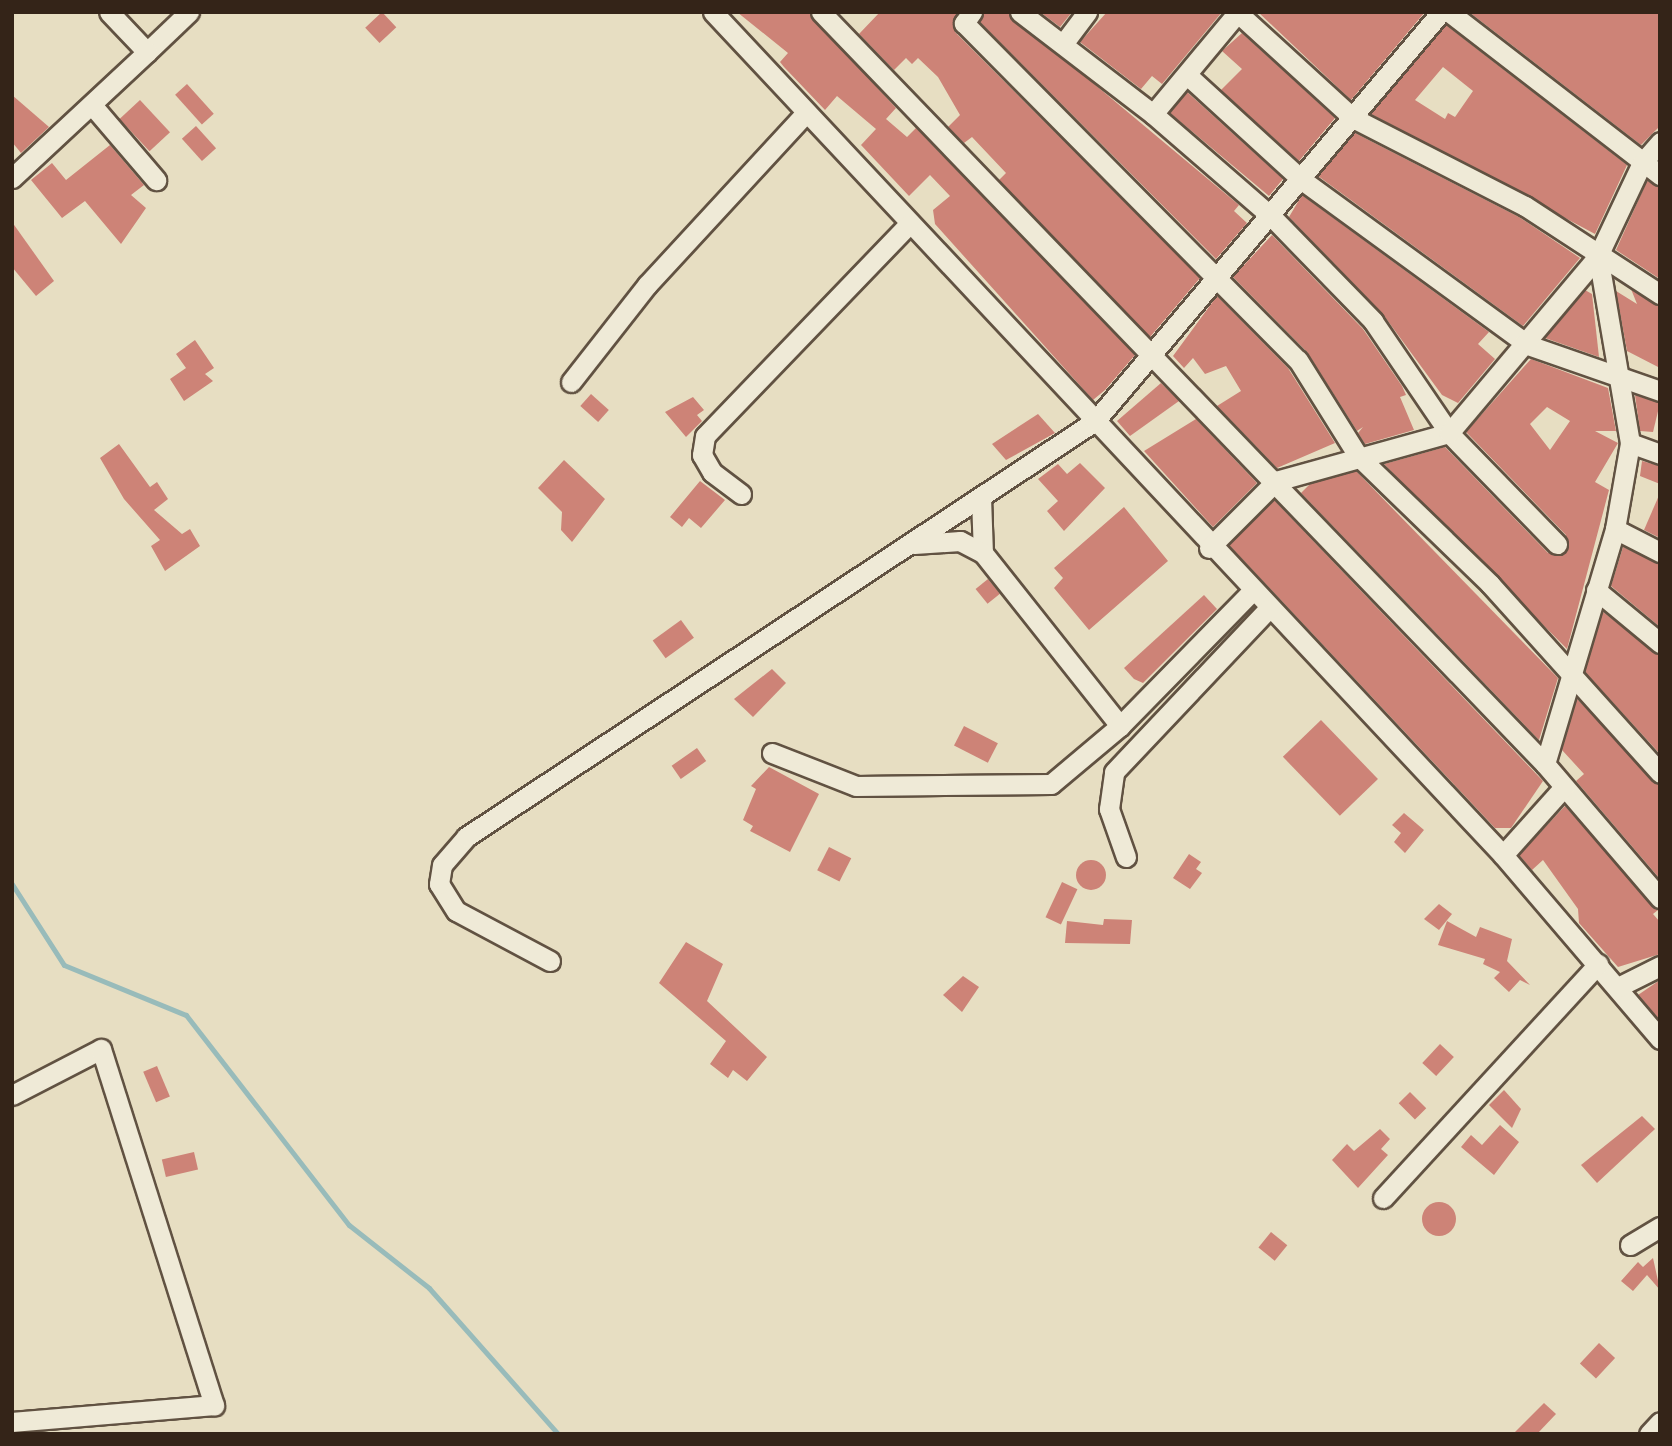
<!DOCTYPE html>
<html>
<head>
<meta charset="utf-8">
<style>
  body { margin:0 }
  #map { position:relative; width:1672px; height:1446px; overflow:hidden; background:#e7dec2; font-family:"IM FELL English",serif }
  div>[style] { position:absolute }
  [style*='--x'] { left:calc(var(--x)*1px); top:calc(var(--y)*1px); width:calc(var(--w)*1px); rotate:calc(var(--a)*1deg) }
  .stream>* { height:5px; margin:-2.5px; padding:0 2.5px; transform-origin:2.5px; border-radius:2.5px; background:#98bbba }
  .building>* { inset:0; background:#cd8377; transform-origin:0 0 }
  .round { border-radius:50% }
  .roads { filter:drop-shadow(2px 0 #615242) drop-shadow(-2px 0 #615242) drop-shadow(0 2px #615242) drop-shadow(0 -2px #615242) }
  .minor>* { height:19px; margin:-9.5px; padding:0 9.5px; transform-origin:9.5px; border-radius:9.5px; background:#efead7 }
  span { translate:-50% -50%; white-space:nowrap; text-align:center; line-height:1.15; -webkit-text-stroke:7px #efead7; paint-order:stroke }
  .frame { position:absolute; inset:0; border:14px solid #342418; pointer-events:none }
</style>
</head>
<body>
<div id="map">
  <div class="stream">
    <i style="--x:12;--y:884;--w:96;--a:57.3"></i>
    <i style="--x:64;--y:965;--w:132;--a:22.3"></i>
    <i style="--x:186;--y:1015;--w:266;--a:52.2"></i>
    <i style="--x:349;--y:1225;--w:102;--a:38.2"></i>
    <i style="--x:429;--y:1288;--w:195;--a:48.5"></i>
  </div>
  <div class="building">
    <i style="left:382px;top:12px;width:21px;height:23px;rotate:47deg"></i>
    <i style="clip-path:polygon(737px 12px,808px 12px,896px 108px,886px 119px,907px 137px,916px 128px,1135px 355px,1105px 390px,1093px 400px,935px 224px,933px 210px,950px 196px,930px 175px,909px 196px,861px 145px,876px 129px,837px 96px,825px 110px,784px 67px,780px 62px,788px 53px)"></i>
    <i style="clip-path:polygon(880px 12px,957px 12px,955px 32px,1200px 278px,1150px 337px,999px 180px,1006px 173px,972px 137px,964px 143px,948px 127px,960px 115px,938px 77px,918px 58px,912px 64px,906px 58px,894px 70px,859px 34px)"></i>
    <i style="clip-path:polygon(984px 12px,1008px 12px,1239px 205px,1234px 211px,1247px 223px,1216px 259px,980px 22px)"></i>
    <i style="clip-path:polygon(1040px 12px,1072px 12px,1060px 27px)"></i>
    <i style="clip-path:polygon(1107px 12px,1222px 12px,1162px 84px,1152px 76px,1141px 89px,1080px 42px)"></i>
    <i style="clip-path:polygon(1258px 12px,1425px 12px,1351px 100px)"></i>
    <i style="clip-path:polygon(1469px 12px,1660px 12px,1660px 126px,1641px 145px)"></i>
    <i style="clip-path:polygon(evenodd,1446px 25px,1627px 165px,1595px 234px,1371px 114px,1446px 25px,1443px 67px,1473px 91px,1455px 117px,1448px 113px,1445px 119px,1415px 100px,1443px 67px)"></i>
    <i style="clip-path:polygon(1242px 33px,1335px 118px,1299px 161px,1221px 90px,1242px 69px,1222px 51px)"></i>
    <i style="left:187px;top:84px;width:40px;height:16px;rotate:48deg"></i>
    <i style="clip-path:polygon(1187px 92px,1283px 179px,1269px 196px,1170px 113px)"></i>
    <i style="clip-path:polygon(12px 95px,49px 127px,21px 153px,12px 142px)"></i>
    <i style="left:140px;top:100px;width:44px;height:28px;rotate:47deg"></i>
    <i style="left:196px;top:126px;width:30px;height:19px;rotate:48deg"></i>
    <i style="clip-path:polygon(1355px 133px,1519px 217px,1580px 258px,1523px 326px,1318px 176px)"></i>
    <i style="clip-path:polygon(110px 145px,144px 185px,131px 195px,146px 208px,121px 244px,85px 201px,62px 218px,31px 180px,52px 163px,66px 180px)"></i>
    <i style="clip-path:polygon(1647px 181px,1660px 187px,1660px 279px,1616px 250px)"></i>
    <i style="clip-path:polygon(1302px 195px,1489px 332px,1478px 344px,1495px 359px,1458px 403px,1442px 395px,1382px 313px,1289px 217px)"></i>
    <i style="clip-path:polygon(12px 222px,54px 281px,36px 296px,12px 267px)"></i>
    <i style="clip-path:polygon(1272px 235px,1363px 329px,1402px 386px,1406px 395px,1400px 397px,1414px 430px,1365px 444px,1358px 433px,1363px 427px,1357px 431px,1307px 352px,1233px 277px)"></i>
    <i style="clip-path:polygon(1631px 289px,1660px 306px,1660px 368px,1627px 351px,1616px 291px,1637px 304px)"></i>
    <i style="clip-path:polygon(1585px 290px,1592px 294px,1599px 357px,1545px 338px)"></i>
    <i style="clip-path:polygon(1217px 296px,1288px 368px,1335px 443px,1277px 468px,1217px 406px,1241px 391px,1226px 366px,1205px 374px,1193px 358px,1184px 368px,1173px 356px)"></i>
    <i style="clip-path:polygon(195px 340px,214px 368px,205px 374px,213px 381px,184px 401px,170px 379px,186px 368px,176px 354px)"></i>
    <i style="clip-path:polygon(evenodd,1531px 359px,1608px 388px,1616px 431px,1595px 431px,1618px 443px,1595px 482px,1609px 490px,1567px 649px,1384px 464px,1445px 447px,1548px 553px,1565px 553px,1566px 535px,1466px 432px,1531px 359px,1547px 407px,1570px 421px,1550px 450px,1530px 424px,1547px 407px)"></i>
    <i style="clip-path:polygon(1161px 383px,1179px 401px,1130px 436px,1117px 421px)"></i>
    <i style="left:591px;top:394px;width:24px;height:16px;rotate:42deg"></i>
    <i style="clip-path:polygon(1635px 395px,1660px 403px,1653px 432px,1640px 431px)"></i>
    <i style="clip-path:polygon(693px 397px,704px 410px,697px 415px,702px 421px,686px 437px,665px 412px)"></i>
    <i style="clip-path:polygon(1038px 414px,1055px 433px,1006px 460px,992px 444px)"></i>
    <i style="clip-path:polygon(1196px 419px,1257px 483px,1213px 527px,1144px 451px)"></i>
    <i style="clip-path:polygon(119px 444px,150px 487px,157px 482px,168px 499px,154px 510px,182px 534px,190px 529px,200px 546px,165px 571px,151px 546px,160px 540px,124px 499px,100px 458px)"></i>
    <i style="clip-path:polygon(564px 460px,605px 499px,572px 542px,561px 530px,562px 512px,538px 488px)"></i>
    <i style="clip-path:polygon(1642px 461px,1660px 466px,1660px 484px,1640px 476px)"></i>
    <i style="clip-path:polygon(1080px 463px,1105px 488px,1064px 531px,1047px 511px,1058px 501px,1038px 479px,1058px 464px,1067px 474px)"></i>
    <i style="clip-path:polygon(1356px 471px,1558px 678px,1539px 740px,1301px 493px,1310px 484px)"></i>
    <i style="clip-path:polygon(700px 481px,725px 500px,701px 528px,689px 518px,682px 527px,670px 517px)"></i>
    <i style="clip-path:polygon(1660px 493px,1660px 538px,1644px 530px)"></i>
    <i style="clip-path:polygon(1274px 500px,1543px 781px,1511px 828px,1495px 828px,1229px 545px)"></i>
    <i style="clip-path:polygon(1124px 507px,1168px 561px,1089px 630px,1054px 588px,1063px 578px,1054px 568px)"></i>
    <i style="clip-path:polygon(1623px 547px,1660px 564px,1660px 627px,1611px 586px)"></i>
    <i style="left:988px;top:579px;width:19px;height:16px;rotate:51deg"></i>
    <i style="clip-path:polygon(1204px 595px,1217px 609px,1143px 683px,1134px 679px,1124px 668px)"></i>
    <i style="clip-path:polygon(1603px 612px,1660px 655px,1660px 754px,1585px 672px)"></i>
    <i style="left:681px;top:620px;width:22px;height:35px;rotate:54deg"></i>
    <i style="clip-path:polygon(772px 669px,786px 683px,753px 717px,734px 699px)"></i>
    <i style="clip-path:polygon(1577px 699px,1660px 785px,1660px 879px,1576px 781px,1584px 774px,1562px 750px)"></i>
    <i style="left:1321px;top:720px;width:82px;height:53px;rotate:46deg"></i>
    <i style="left:964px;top:726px;width:38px;height:22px;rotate:27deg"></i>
    <i style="left:697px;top:748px;width:16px;height:31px;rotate:55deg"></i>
    <i style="clip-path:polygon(769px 767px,819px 794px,790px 852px,750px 831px,753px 826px,743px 820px,756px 789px,751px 786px)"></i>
    <i style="clip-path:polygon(1565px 806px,1658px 910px,1653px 914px,1660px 922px,1660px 954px,1618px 967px,1579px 923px,1578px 909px,1543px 860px,1532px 870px,1519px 855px)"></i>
    <i style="clip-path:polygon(1404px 813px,1424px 830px,1405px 853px,1394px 842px,1401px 833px,1392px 825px)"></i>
    <i style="left:829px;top:847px;width:25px;height:26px;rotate:27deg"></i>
    <i style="clip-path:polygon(1189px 854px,1201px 862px,1196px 869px,1202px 873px,1190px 889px,1173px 878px)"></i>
    <i class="round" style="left:1076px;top:860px;width:30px;height:30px"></i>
    <i style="left:1062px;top:882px;width:17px;height:39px;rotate:25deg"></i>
    <i style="clip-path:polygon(1439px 904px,1452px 914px,1439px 930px,1424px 919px)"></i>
    <i style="clip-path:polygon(1104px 919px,1132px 920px,1130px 944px,1065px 943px,1067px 921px,1103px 925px)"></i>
    <i style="clip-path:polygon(1447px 921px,1476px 937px,1480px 927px,1512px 939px,1507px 961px,1530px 985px,1520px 980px,1509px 992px,1494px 978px,1500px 972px,1483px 964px,1485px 959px,1438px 945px)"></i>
    <i style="clip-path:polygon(686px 942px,723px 964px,707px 1001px,767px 1057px,747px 1081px,733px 1070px,728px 1078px,710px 1064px,726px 1041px,659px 983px)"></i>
    <i style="clip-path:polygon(963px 976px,979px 987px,962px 1012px,943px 995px)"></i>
    <i style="clip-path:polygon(1660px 980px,1660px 1020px,1638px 995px)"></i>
    <i style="left:1440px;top:1044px;width:19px;height:26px;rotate:43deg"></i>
    <i style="left:157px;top:1066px;width:33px;height:15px;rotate:67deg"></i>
    <i style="clip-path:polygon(1504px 1090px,1521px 1109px,1512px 1128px,1489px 1105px)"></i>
    <i style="left:1410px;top:1092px;width:23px;height:16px;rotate:45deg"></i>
    <i style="clip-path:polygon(1642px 1116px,1655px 1129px,1597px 1183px,1581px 1165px)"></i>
    <i style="clip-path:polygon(1500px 1125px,1519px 1142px,1494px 1175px,1461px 1147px,1471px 1135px,1482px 1145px)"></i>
    <i style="clip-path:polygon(1380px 1129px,1390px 1139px,1381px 1149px,1388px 1155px,1358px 1188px,1332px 1160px,1347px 1144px,1354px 1151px)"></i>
    <i style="left:194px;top:1152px;width:18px;height:33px;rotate:77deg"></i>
    <i class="round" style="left:1422px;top:1202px;width:34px;height:34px"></i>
    <i style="left:1271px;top:1232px;width:21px;height:20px;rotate:39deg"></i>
    <i style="clip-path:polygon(1653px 1258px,1660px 1290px,1647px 1275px,1633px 1291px,1621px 1281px,1638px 1262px,1643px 1267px)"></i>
    <i style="left:1599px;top:1343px;width:22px;height:28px;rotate:43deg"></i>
    <i style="clip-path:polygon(1544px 1403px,1556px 1414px,1537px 1434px,1513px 1434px)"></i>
  </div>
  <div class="roads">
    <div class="minor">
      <i style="--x:713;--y:12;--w:1155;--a:46.86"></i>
      <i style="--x:1503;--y:855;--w:242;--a:49.5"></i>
      <i style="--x:821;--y:12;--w:1044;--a:46.09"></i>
      <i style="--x:1545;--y:764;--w:177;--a:49.4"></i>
      <i style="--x:972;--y:12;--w:14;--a:126"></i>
      <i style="--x:964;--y:23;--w:474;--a:45.3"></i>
      <i style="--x:1298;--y:360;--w:113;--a:58"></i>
      <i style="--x:1358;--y:456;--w:184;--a:44.1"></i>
      <i style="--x:1490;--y:584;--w:254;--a:48"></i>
      <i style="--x:1020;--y:12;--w:168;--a:37.5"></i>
      <i style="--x:1153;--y:114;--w:159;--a:40.9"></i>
      <i style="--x:1273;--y:218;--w:144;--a:45.8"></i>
      <i style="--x:1373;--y:321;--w:135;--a:55.8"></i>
      <i style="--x:1449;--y:433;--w:155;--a:45.8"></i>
      <i style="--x:1449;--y:12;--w:267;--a:37.7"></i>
      <i style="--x:1238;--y:13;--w:156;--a:42.4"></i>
      <i style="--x:1353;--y:118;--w:193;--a:27.1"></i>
      <i style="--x:1525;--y:206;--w:161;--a:33.1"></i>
      <i style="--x:1063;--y:44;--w:40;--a:-53"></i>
      <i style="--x:147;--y:52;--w:58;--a:-43.6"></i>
      <i style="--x:1187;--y:75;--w:156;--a:42.4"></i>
      <i style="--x:1302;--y:180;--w:280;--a:36.1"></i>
      <i style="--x:1528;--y:345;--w:140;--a:19.2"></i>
      <i style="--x:92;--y:105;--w:99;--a:49.5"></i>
      <i style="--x:1153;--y:114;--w:133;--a:-50.2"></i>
      <i style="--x:12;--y:178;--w:185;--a:-43"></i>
      <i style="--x:147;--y:52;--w:55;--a:-133.5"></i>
      <i style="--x:571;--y:382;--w:123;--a:-51.9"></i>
      <i style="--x:647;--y:285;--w:231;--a:-47.3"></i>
      <i style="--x:1630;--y:443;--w:32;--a:20"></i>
      <i style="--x:741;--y:494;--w:36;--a:-143"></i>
      <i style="--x:712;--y:472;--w:20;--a:-120"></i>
      <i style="--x:702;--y:455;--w:19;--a:-81"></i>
      <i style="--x:705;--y:436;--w:293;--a:-46.1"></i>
      <i style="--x:981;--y:497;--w:56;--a:88"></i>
      <i style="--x:983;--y:553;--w:221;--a:51.6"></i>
      <i style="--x:1615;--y:529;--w:51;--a:27.1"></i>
      <i style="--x:914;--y:544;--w:46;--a:-3.7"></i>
      <i style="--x:960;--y:541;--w:26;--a:28"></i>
      <i style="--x:1209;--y:548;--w:95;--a:-45"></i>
      <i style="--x:1276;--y:481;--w:180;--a:-15.5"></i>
      <i style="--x:1449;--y:433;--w:231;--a:-49.9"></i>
      <i style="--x:1598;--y:256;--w:103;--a:-64.7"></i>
      <i style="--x:1642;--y:163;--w:28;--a:-49"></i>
      <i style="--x:1596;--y:590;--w:83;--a:39.6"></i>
      <i style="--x:772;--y:753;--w:90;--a:21.4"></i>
      <i style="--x:856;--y:786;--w:195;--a:-0.6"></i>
      <i style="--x:1051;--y:784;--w:90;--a:-40"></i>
      <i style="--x:1120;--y:726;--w:187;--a:-45.6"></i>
      <i style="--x:1545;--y:764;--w:245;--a:-73.4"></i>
      <i style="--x:1615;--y:529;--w:87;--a:-80.1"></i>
      <i style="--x:1630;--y:443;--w:190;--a:-99.7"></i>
      <i style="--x:1503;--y:855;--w:91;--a:-48.1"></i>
      <i style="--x:1126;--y:857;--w:51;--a:-109.5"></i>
      <i style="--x:1109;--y:809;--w:37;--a:-82"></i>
      <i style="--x:1114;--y:772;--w:224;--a:-46.6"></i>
      <i style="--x:550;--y:961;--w:106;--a:-152"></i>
      <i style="--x:456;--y:911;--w:32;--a:-122"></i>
      <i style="--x:439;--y:884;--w:19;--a:-81"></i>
      <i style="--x:442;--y:865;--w:37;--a:-49"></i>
      <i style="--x:466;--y:837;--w:754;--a:-33.48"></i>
      <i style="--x:1095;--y:421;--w:536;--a:-49.77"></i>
      <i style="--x:1618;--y:987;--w:47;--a:-26.6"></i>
      <i style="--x:12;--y:1095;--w:100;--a:-27.3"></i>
      <i style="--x:101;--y:1049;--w:374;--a:72.4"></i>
      <i style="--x:214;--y:1405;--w:203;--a:175.2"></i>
      <i style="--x:1383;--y:1198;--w:318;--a:-47.4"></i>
      <i style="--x:1630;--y:1245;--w:35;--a:-31"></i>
      <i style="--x:1649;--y:1434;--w:16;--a:-47"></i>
    </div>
  </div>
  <div class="frame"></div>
</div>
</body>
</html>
